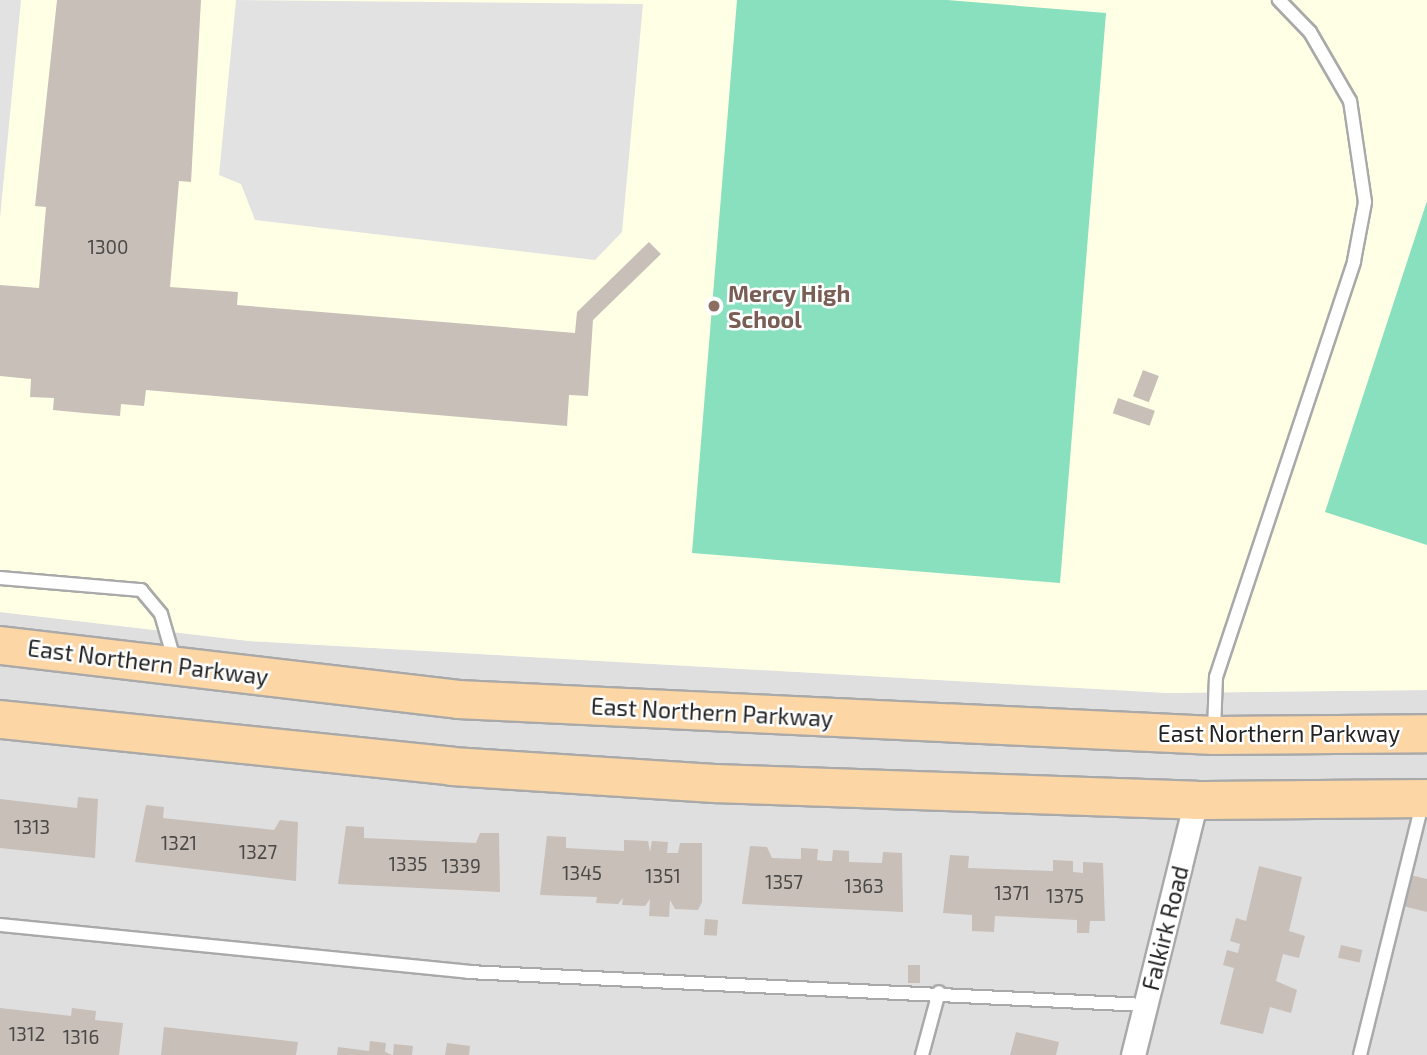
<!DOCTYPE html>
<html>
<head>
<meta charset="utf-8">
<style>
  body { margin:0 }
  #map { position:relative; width:1427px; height:1055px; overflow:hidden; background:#f2efe9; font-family:"Exo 2",sans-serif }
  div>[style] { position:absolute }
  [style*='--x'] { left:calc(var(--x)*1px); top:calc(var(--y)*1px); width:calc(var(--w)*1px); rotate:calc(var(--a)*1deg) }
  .residential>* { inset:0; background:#e0dfdf }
  .education>* { inset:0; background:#ffffe5 }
  .pitch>* { inset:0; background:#88e0be }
  .parking>* { inset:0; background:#e2e2e2 }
  .building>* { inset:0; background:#c7bfb8; transform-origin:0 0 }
  .roads { filter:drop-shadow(2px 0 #a9a9a9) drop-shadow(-2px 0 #a9a9a9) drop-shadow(0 2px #a9a9a9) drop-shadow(0 -2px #a9a9a9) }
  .lane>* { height:12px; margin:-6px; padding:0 6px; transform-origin:6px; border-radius:6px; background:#fff }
  .street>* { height:23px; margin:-11.5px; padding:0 11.5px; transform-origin:11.5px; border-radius:11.5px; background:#fff }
  .primary>* { height:37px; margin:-18.5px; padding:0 18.5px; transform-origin:18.5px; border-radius:18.5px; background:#fcd6a4 }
  .dots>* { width:19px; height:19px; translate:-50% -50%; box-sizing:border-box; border:4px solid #fff; border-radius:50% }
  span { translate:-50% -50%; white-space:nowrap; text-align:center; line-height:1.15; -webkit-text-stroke:5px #fff; paint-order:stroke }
  .number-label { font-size:19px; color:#4b4948 }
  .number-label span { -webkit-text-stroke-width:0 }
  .education-label { font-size:23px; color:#785e54; font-weight:700 }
  .left { translate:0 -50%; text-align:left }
  .street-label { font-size:23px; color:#222 }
</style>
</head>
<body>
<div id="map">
  <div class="residential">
    <i style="clip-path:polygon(0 612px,249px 641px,1168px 693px,1427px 690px,1427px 1055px,0 1055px)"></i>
  </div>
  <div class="education">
    <i style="clip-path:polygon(0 0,1427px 0,1427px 690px,1168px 693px,249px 641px,0 612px)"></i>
  </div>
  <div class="pitch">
    <i style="clip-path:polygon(737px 0,947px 0,1106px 13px,1060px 583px,692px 553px)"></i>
    <i style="clip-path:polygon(1427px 201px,1427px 545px,1325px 512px)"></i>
  </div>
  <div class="parking">
    <i style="clip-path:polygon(0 0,21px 0,0 218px)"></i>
    <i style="clip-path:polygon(236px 0,643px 4px,622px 232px,595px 260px,255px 220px,241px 184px,219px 175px)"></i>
  </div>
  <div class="building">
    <i style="clip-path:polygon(57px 0,201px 0,191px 182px,179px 181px,170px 287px,238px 292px,237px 305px,575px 333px,577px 312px,649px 242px,661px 254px,593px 320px,588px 396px,569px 395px,567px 426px,146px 390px,144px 406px,121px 404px,120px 416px,84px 413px,53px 410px,54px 398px,30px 397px,31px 379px,0 376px,0 285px,39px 288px,46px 207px,35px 206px)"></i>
    <i style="left:1143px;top:370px;width:17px;height:28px;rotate:21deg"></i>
    <i style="left:1118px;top:398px;width:39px;height:16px;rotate:19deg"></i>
    <i style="clip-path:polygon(78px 797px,98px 799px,95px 858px,0 848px,0 799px,77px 808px)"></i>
    <i style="clip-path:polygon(146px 805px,164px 807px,163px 818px,274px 830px,280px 820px,298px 822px,296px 881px,135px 862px)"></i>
    <i style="clip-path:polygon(346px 826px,364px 827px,364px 838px,476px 843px,480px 833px,499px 833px,500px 892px,338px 884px)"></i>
    <i style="clip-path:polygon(547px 836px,566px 837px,566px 848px,624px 851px,624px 840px,648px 841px,650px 852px,652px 841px,668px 842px,667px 853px,678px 853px,680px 843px,702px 843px,702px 902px,698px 910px,675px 909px,670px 900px,669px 917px,649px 916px,650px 899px,645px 906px,622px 905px,623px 898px,618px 904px,596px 903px,597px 897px,540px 895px)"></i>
    <i style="clip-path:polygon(750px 846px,767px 847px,772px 858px,801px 859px,801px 848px,818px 849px,817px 860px,825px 861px,832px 861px,833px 850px,849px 851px,849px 862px,882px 863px,883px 852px,902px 853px,903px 912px,742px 904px)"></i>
    <i style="clip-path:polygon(950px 855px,969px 856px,968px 868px,1053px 871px,1053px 860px,1073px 861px,1073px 872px,1083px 873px,1083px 862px,1103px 863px,1105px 921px,1090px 921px,1089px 933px,1077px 933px,1077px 920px,995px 916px,994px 932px,972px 931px,972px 915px,943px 913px)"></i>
    <i style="clip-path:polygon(1259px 866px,1302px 877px,1289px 931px,1305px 936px,1299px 958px,1283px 954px,1276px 981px,1297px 990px,1291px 1013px,1270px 1007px,1263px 1034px,1220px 1024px,1234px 968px,1223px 965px,1227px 950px,1238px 953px,1240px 944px,1230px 941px,1236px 918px,1246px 921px)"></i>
    <i style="clip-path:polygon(1410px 875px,1427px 879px,1427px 912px,1403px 906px)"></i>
    <i style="left:705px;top:919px;width:13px;height:16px;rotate:4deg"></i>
    <i style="left:1341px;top:945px;width:22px;height:13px;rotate:13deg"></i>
    <i style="left:908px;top:965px;width:12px;height:18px"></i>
    <i style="clip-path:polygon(0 1008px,71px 1016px,72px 1008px,96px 1011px,95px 1020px,123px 1023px,119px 1055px,0 1055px)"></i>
    <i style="clip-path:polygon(164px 1027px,298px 1042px,296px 1055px,161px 1055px)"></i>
    <i style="clip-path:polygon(1016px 1032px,1059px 1042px,1056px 1055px,1010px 1055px)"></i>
    <i style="clip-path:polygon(370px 1041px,386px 1043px,385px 1052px,392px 1055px,337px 1055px,338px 1047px,369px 1051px)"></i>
    <i style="clip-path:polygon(447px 1043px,470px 1046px,469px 1055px,445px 1055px)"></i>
    <i style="clip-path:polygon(394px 1044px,413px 1046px,412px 1055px,393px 1055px)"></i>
  </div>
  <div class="roads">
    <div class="lane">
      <i style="--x:0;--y:578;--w:142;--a:4.9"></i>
      <i style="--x:141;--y:590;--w:31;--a:50"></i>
      <i style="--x:161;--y:614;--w:47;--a:73.9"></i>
      <i style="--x:1214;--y:731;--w:54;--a:-87.9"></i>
      <i style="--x:1216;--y:677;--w:438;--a:-71.6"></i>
      <i style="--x:1354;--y:261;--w:60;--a:-79.4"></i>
      <i style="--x:1365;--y:202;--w:102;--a:-98.4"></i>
      <i style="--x:1350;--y:101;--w:80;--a:-120.1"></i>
      <i style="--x:1310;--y:32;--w:45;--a:-134.1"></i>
      <i style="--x:0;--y:925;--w:470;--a:5.7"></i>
      <i style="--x:468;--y:972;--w:678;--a:2.79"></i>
      <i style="--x:922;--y:1055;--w:65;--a:-74.9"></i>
      <i style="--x:1360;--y:1055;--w:262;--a:-76.1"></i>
    </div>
    <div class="street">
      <i style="--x:1133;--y:1055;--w:263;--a:-76.1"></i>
    </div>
    <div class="primary">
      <i style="--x:0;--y:645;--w:461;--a:6.7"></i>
      <i style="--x:458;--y:699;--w:757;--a:2.73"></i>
      <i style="--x:1214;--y:735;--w:213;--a:-0.5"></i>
      <i style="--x:0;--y:719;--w:453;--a:5.9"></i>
      <i style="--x:451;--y:766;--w:264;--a:3.7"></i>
      <i style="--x:714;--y:783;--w:482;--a:2"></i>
      <i style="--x:1196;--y:800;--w:231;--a:-0.5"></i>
    </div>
  </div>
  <div class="dots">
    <i style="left:714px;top:306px;background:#8d6e63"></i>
  </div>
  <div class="number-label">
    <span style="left:108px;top:247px">1300</span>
    <span style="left:32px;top:827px">1313</span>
    <span style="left:179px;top:843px">1321</span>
    <span style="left:258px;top:852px">1327</span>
    <span style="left:408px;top:864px">1335</span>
    <span style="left:461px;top:866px">1339</span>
    <span style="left:582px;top:873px">1345</span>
    <span style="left:663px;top:876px">1351</span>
    <span style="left:784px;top:882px">1357</span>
    <span style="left:864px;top:886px">1363</span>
    <span style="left:1012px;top:893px">1371</span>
    <span style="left:1065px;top:896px">1375</span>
    <span style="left:27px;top:1034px">1312</span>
    <span style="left:81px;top:1037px">1316</span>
  </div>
  <div class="education-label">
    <span class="left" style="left:728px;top:306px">Mercy High<br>School</span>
  </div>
  <div class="street-label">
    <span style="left:148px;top:662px;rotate:7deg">East Northern Parkway</span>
    <span style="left:712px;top:712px;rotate:3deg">East Northern Parkway</span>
    <span style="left:1279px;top:733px">East Northern Parkway</span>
    <span style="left:1165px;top:928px;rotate:-76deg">Falkirk Road</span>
  </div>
</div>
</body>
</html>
